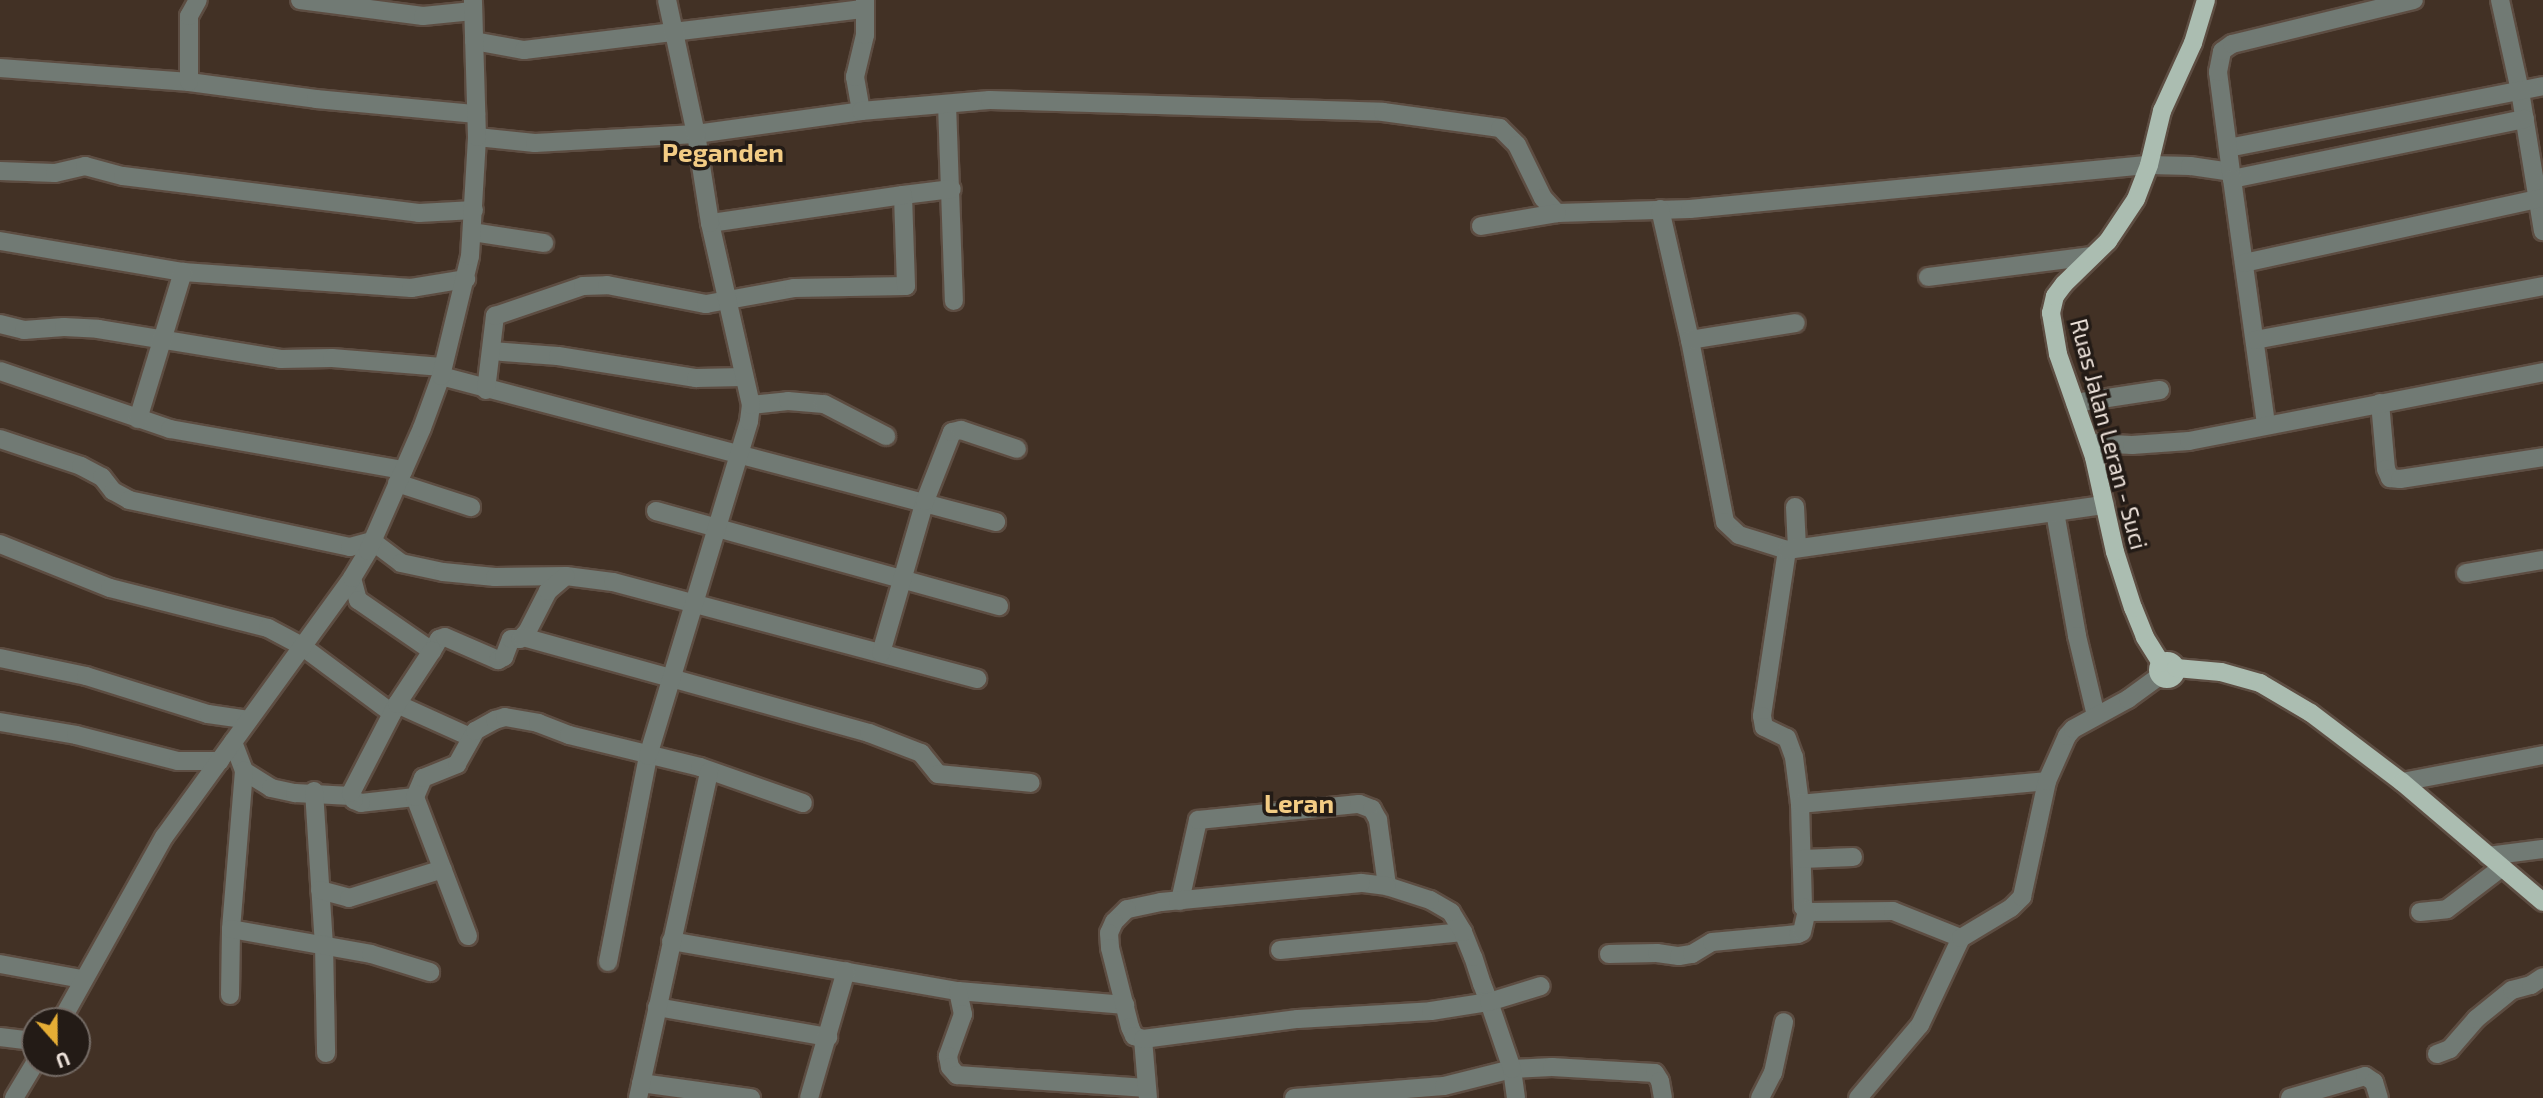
<!DOCTYPE html>
<html>
<head>
<meta charset="utf-8">
<style>
  body { margin:0 }
  #map { position:relative; width:2543px; height:1098px; overflow:hidden; background:#423125; font-family:"Exo 2",sans-serif }
  div>[style] { position:absolute }
  [style*='--x'] { left:calc(var(--x)*1px); top:calc(var(--y)*1px); width:calc(var(--w)*1px); rotate:calc(var(--a)*1deg) }
  .roads { filter:drop-shadow(2px 0 #5d4d42) drop-shadow(-2px 0 #5d4d42) drop-shadow(0 2px #5d4d42) drop-shadow(0 -2px #5d4d42) }
  .minor>* { height:18px; margin:-9px; padding:0 9px; transform-origin:9px; border-radius:9px; background:#717a74 }
  .major>* { height:18px; margin:-9px; padding:0 9px; transform-origin:9px; border-radius:9px; background:#abbdb1 }
  .major>.ring { margin:-9px; padding:0; box-sizing:content-box; background:none; border:18px solid #abbdb1; border-radius:50% }
  span { translate:-50% -50%; white-space:nowrap; text-align:center; line-height:1.15; -webkit-text-stroke:7px #231b16; paint-order:stroke }
  .street-label { font-size:23px; color:#ece1d9 }
  .quarter-label { font-size:26px; color:#f3cc84; font-weight:700 }
  .north { position:absolute; left:21px; top:1007px; width:70px; height:70px; box-sizing:border-box; background:#231b16; border:2px solid #736a64; border-radius:50%; rotate:159deg; font-size:19px; font-weight:700; line-height:28px; text-align:center; color:#ece1d9 }
  .north::after { content:''; display:block; margin:auto; width:24px; height:32px; background:#e5ad35; clip-path:polygon(50% 0,100% 100%,50% 72%,0 100%) }
</style>
</head>
<body>
<div id="map">
  <div class="roads">
    <div class="minor">
      <i style="--x:300;--y:0;--w:124;--a:7.4"></i>
      <i style="--x:423;--y:16;--w:50;--a:-5.7"></i>
      <i style="--x:2500;--y:0;--w:93;--a:77.6"></i>
      <i style="--x:2520;--y:91;--w:142;--a:80.7"></i>
      <i style="--x:474;--y:41;--w:51;--a:10.2"></i>
      <i style="--x:524;--y:50;--w:343;--a:-6.9"></i>
      <i style="--x:0;--y:68;--w:190;--a:4.2"></i>
      <i style="--x:189;--y:82;--w:128;--a:7.6"></i>
      <i style="--x:316;--y:99;--w:161;--a:5.4"></i>
      <i style="--x:189;--y:82;--w:66;--a:-90"></i>
      <i style="--x:189;--y:16;--w:18;--a:-61"></i>
      <i style="--x:947;--y:104;--w:197;--a:88"></i>
      <i style="--x:861;--y:111;--w:35;--a:-100"></i>
      <i style="--x:855;--y:77;--w:43;--a:-76.6"></i>
      <i style="--x:865;--y:35;--w:35;--a:-90"></i>
      <i style="--x:477;--y:137;--w:58;--a:5.9"></i>
      <i style="--x:535;--y:143;--w:161;--a:-3.2"></i>
      <i style="--x:696;--y:134;--w:167;--a:-7.9"></i>
      <i style="--x:861;--y:111;--w:129;--a:-4.9"></i>
      <i style="--x:990;--y:100;--w:393;--a:1.7"></i>
      <i style="--x:1383;--y:112;--w:118;--a:7.8"></i>
      <i style="--x:1500;--y:128;--w:24;--a:45"></i>
      <i style="--x:1517;--y:145;--w:59;--a:63.9"></i>
      <i style="--x:1543;--y:198;--w:21;--a:47"></i>
      <i style="--x:1557;--y:213;--w:133;--a:-1.7"></i>
      <i style="--x:1690;--y:209;--w:461;--a:-5.5"></i>
      <i style="--x:2149;--y:165;--w:41;--a:1.4"></i>
      <i style="--x:2190;--y:166;--w:41;--a:8.3"></i>
      <i style="--x:2231;--y:172;--w:7;--a:82"></i>
      <i style="--x:2232;--y:179;--w:299;--a:-11.6"></i>
      <i style="--x:2228;--y:148;--w:321;--a:-11.1"></i>
      <i style="--x:0;--y:171;--w:55;--a:2.1"></i>
      <i style="--x:55;--y:173;--w:31;--a:-13"></i>
      <i style="--x:85;--y:166;--w:39;--a:15"></i>
      <i style="--x:123;--y:176;--w:298;--a:7.1"></i>
      <i style="--x:419;--y:213;--w:55;--a:-3.1"></i>
      <i style="--x:2231;--y:172;--w:101;--a:-97.4"></i>
      <i style="--x:2218;--y:72;--w:21;--a:-79"></i>
      <i style="--x:2222;--y:51;--w:12;--a:-35"></i>
      <i style="--x:2232;--y:44;--w:187;--a:-13.6"></i>
      <i style="--x:2232;--y:179;--w:248;--a:82.1"></i>
      <i style="--x:903;--y:195;--w:49;--a:-7"></i>
      <i style="--x:1660;--y:209;--w:134;--a:77.1"></i>
      <i style="--x:1690;--y:340;--w:185;--a:79.1"></i>
      <i style="--x:1725;--y:522;--w:19;--a:43"></i>
      <i style="--x:1739;--y:535;--w:50;--a:17.4"></i>
      <i style="--x:1787;--y:550;--w:168;--a:98.6"></i>
      <i style="--x:1762;--y:716;--w:11;--a:80"></i>
      <i style="--x:1764;--y:727;--w:25;--a:26"></i>
      <i style="--x:1787;--y:738;--w:20;--a:70"></i>
      <i style="--x:1794;--y:757;--w:47;--a:82.7"></i>
      <i style="--x:1800;--y:804;--w:103;--a:88.3"></i>
      <i style="--x:1803;--y:907;--w:8;--a:40"></i>
      <i style="--x:1809;--y:912;--w:84;--a:-0.7"></i>
      <i style="--x:1893;--y:911;--w:73;--a:21.7"></i>
      <i style="--x:1481;--y:226;--w:77;--a:-9.7"></i>
      <i style="--x:472;--y:232;--w:73;--a:8.7"></i>
      <i style="--x:0;--y:241;--w:186;--a:9.6"></i>
      <i style="--x:183;--y:272;--w:229;--a:4"></i>
      <i style="--x:411;--y:288;--w:56;--a:-9.3"></i>
      <i style="--x:2244;--y:263;--w:306;--a:-12.3"></i>
      <i style="--x:1928;--y:277;--w:164;--a:-7.3"></i>
      <i style="--x:0;--y:324;--w:25;--a:14"></i>
      <i style="--x:24;--y:330;--w:40;--a:-4.3"></i>
      <i style="--x:64;--y:327;--w:34;--a:3"></i>
      <i style="--x:98;--y:329;--w:185;--a:9.3"></i>
      <i style="--x:281;--y:359;--w:51;--a:-1.1"></i>
      <i style="--x:332;--y:358;--w:110;--a:4.7"></i>
      <i style="--x:1690;--y:340;--w:107;--a:-9.1"></i>
      <i style="--x:2255;--y:340;--w:293;--a:-10.6"></i>
      <i style="--x:491;--y:351;--w:67;--a:4.3"></i>
      <i style="--x:558;--y:356;--w:140;--a:9.1"></i>
      <i style="--x:696;--y:378;--w:48;--a:-1.2"></i>
      <i style="--x:0;--y:371;--w:180;--a:18.8"></i>
      <i style="--x:170;--y:429;--w:237;--a:10"></i>
      <i style="--x:441;--y:376;--w:574;--a:14.74"></i>
      <i style="--x:486;--y:390;--w:75;--a:-83.1"></i>
      <i style="--x:495;--y:316;--w:93;--a:-18.8"></i>
      <i style="--x:583;--y:286;--w:24;--a:-2"></i>
      <i style="--x:607;--y:285;--w:101;--a:10.9"></i>
      <i style="--x:706;--y:304;--w:89;--a:-10.3"></i>
      <i style="--x:794;--y:288;--w:112;--a:-1"></i>
      <i style="--x:906;--y:286;--w:91;--a:-91.9"></i>
      <i style="--x:903;--y:195;--w:195;--a:171.7"></i>
      <i style="--x:2075;--y:403;--w:86;--a:-8.7"></i>
      <i style="--x:2380;--y:403;--w:66;--a:84.8"></i>
      <i style="--x:2386;--y:469;--w:10;--a:66"></i>
      <i style="--x:2390;--y:478;--w:10;--a:6"></i>
      <i style="--x:2400;--y:479;--w:145;--a:-8.7"></i>
      <i style="--x:751;--y:405;--w:37;--a:-6"></i>
      <i style="--x:788;--y:401;--w:36;--a:5"></i>
      <i style="--x:824;--y:404;--w:70;--a:27.3"></i>
      <i style="--x:138;--y:419;--w:154;--a:-73"></i>
      <i style="--x:0;--y:439;--w:85;--a:18.4"></i>
      <i style="--x:81;--y:466;--w:24;--a:28"></i>
      <i style="--x:102;--y:477;--w:18;--a:52"></i>
      <i style="--x:113;--y:491;--w:18;--a:29"></i>
      <i style="--x:129;--y:500;--w:226;--a:12"></i>
      <i style="--x:350;--y:547;--w:23;--a:-15"></i>
      <i style="--x:372;--y:541;--w:36;--a:37"></i>
      <i style="--x:401;--y:563;--w:43;--a:12.1"></i>
      <i style="--x:443;--y:572;--w:52;--a:5.5"></i>
      <i style="--x:495;--y:577;--w:71;--a:-0.8"></i>
      <i style="--x:566;--y:576;--w:47;--a:7.3"></i>
      <i style="--x:613;--y:582;--w:377;--a:14.9"></i>
      <i style="--x:2090;--y:443;--w:42;--a:2.7"></i>
      <i style="--x:2132;--y:445;--w:57;--a:-4"></i>
      <i style="--x:2189;--y:441;--w:361;--a:-11"></i>
      <i style="--x:397;--y:483;--w:78;--a:18"></i>
      <i style="--x:1795;--y:507;--w:41;--a:87.2"></i>
      <i style="--x:656;--y:511;--w:356;--a:15.5"></i>
      <i style="--x:2055;--y:512;--w:126;--a:79.9"></i>
      <i style="--x:2077;--y:636;--w:82;--a:76.6"></i>
      <i style="--x:0;--y:544;--w:118;--a:21.8"></i>
      <i style="--x:110;--y:588;--w:163;--a:14.2"></i>
      <i style="--x:268;--y:628;--w:40;--a:28"></i>
      <i style="--x:303;--y:647;--w:111;--a:36.6"></i>
      <i style="--x:1787;--y:550;--w:321;--a:-8.1"></i>
      <i style="--x:2466;--y:573;--w:78;--a:-9.6"></i>
      <i style="--x:352;--y:578;--w:23;--a:75"></i>
      <i style="--x:358;--y:600;--w:90;--a:34.6"></i>
      <i style="--x:432;--y:651;--w:14;--a:-60"></i>
      <i style="--x:439;--y:639;--w:6;--a:-18"></i>
      <i style="--x:445;--y:637;--w:58;--a:23.5"></i>
      <i style="--x:498;--y:660;--w:7;--a:-27"></i>
      <i style="--x:504;--y:657;--w:19;--a:-69"></i>
      <i style="--x:511;--y:639;--w:9;--a:0"></i>
      <i style="--x:520;--y:639;--w:10;--a:-45"></i>
      <i style="--x:527;--y:632;--w:46;--a:-62.9"></i>
      <i style="--x:548;--y:591;--w:23;--a:-40"></i>
      <i style="--x:523;--y:637;--w:359;--a:15.5"></i>
      <i style="--x:869;--y:733;--w:56;--a:21"></i>
      <i style="--x:921;--y:753;--w:27;--a:51"></i>
      <i style="--x:938;--y:774;--w:93;--a:5.5"></i>
      <i style="--x:881;--y:653;--w:158;--a:-73.9"></i>
      <i style="--x:925;--y:501;--w:74;--a:-68.6"></i>
      <i style="--x:952;--y:432;--w:9;--a:-13"></i>
      <i style="--x:961;--y:430;--w:59;--a:18.7"></i>
      <i style="--x:0;--y:658;--w:88;--a:11.8"></i>
      <i style="--x:86;--y:676;--w:128;--a:17.3"></i>
      <i style="--x:208;--y:714;--w:41;--a:8.3"></i>
      <i style="--x:397;--y:704;--w:80;--a:24.3"></i>
      <i style="--x:0;--y:722;--w:77;--a:9.7"></i>
      <i style="--x:76;--y:735;--w:105;--a:14.3"></i>
      <i style="--x:178;--y:761;--w:42;--a:0"></i>
      <i style="--x:233;--y:742;--w:31;--a:69"></i>
      <i style="--x:244;--y:771;--w:32;--a:32"></i>
      <i style="--x:271;--y:788;--w:25;--a:12"></i>
      <i style="--x:295;--y:793;--w:56;--a:3.1"></i>
      <i style="--x:2402;--y:782;--w:144;--a:-10.8"></i>
      <i style="--x:314;--y:791;--w:153;--a:86.3"></i>
      <i style="--x:324;--y:944;--w:109;--a:88.9"></i>
      <i style="--x:415;--y:797;--w:54;--a:173.7"></i>
      <i style="--x:361;--y:803;--w:8;--a:-157"></i>
      <i style="--x:354;--y:800;--w:8;--a:-113"></i>
      <i style="--x:351;--y:793;--w:100;--a:-62.7"></i>
      <i style="--x:397;--y:704;--w:64;--a:-56.6"></i>
      <i style="--x:1800;--y:804;--w:248;--a:-5.3"></i>
      <i style="--x:2488;--y:856;--w:55;--a:-7.3"></i>
      <i style="--x:1802;--y:859;--w:51;--a:-2.2"></i>
      <i style="--x:320;--y:890;--w:30;--a:15"></i>
      <i style="--x:349;--y:898;--w:98;--a:-17.1"></i>
      <i style="--x:1180;--y:901;--w:83;--a:-77.5"></i>
      <i style="--x:1198;--y:820;--w:162;--a:-5.7"></i>
      <i style="--x:1359;--y:804;--w:14;--a:21"></i>
      <i style="--x:1372;--y:809;--w:13;--a:61"></i>
      <i style="--x:1378;--y:820;--w:67;--a:82.2"></i>
      <i style="--x:2420;--y:912;--w:27;--a:-6"></i>
      <i style="--x:2447;--y:909;--w:68;--a:-37.2"></i>
      <i style="--x:231;--y:929;--w:159;--a:-85.3"></i>
      <i style="--x:468;--y:936;--w:149;--a:-110.9"></i>
      <i style="--x:415;--y:797;--w:21;--a:-67"></i>
      <i style="--x:423;--y:778;--w:37;--a:-22"></i>
      <i style="--x:457;--y:764;--w:38;--a:-61"></i>
      <i style="--x:475;--y:731;--w:23;--a:-29"></i>
      <i style="--x:495;--y:720;--w:10;--a:-17"></i>
      <i style="--x:505;--y:717;--w:34;--a:10"></i>
      <i style="--x:538;--y:723;--w:33;--a:21"></i>
      <i style="--x:569;--y:735;--w:135;--a:13.7"></i>
      <i style="--x:700;--y:767;--w:109;--a:19.3"></i>
      <i style="--x:671;--y:941;--w:291;--a:9.9"></i>
      <i style="--x:958;--y:991;--w:168;--a:4.8"></i>
      <i style="--x:1280;--y:950;--w:184;--a:-5.6"></i>
      <i style="--x:1609;--y:954;--w:48;--a:-1.2"></i>
      <i style="--x:1657;--y:953;--w:22;--a:8"></i>
      <i style="--x:1679;--y:956;--w:13;--a:-9"></i>
      <i style="--x:1692;--y:954;--w:23;--a:-31"></i>
      <i style="--x:1712;--y:942;--w:86;--a:-5.3"></i>
      <i style="--x:1798;--y:934;--w:4;--a:-27"></i>
      <i style="--x:1802;--y:932;--w:22;--a:-77"></i>
      <i style="--x:608;--y:962;--w:210;--a:-79"></i>
      <i style="--x:648;--y:756;--w:350;--a:-73.2"></i>
      <i style="--x:749;--y:421;--w:16;--a:-83"></i>
      <i style="--x:751;--y:405;--w:187;--a:-102.7"></i>
      <i style="--x:710;--y:223;--w:90;--a:-98.9"></i>
      <i style="--x:696;--y:134;--w:137;--a:-102.2"></i>
      <i style="--x:0;--y:964;--w:83;--a:10.4"></i>
      <i style="--x:958;--y:991;--w:24;--a:78"></i>
      <i style="--x:963;--y:1014;--w:45;--a:109.7"></i>
      <i style="--x:948;--y:1056;--w:11;--a:80"></i>
      <i style="--x:950;--y:1067;--w:11;--a:49"></i>
      <i style="--x:957;--y:1075;--w:190;--a:3.9"></i>
      <i style="--x:230;--y:995;--w:66;--a:-89.1"></i>
      <i style="--x:231;--y:929;--w:142;--a:10.1"></i>
      <i style="--x:371;--y:954;--w:62;--a:17"></i>
      <i style="--x:657;--y:1007;--w:174;--a:10"></i>
      <i style="--x:61;--y:1021;--w:211;--a:-60.8"></i>
      <i style="--x:164;--y:837;--w:320;--a:-54"></i>
      <i style="--x:352;--y:578;--w:31;--a:-59"></i>
      <i style="--x:368;--y:551;--w:134;--a:-66.3"></i>
      <i style="--x:422;--y:428;--w:55;--a:-69.9"></i>
      <i style="--x:441;--y:376;--w:123;--a:-76.4"></i>
      <i style="--x:470;--y:256;--w:119;--a:-86.6"></i>
      <i style="--x:477;--y:137;--w:137;--a:-91.7"></i>
      <i style="--x:0;--y:1037;--w:35;--a:7"></i>
      <i style="--x:1143;--y:1039;--w:59;--a:85.2"></i>
      <i style="--x:2437;--y:1054;--w:14;--a:-21"></i>
      <i style="--x:2450;--y:1049;--w:40;--a:-49"></i>
      <i style="--x:2476;--y:1019;--w:46;--a:-38.9"></i>
      <i style="--x:2512;--y:990;--w:20;--a:-15"></i>
      <i style="--x:2531;--y:985;--w:14;--a:-34"></i>
      <i style="--x:641;--y:1083;--w:111;--a:7.8"></i>
      <i style="--x:14;--y:1098;--w:41;--a:-59"></i>
      <i style="--x:638;--y:1098;--w:334;--a:-77.7"></i>
      <i style="--x:809;--y:1098;--w:132;--a:-73.8"></i>
      <i style="--x:1294;--y:1098;--w:150;--a:-4.6"></i>
      <i style="--x:1444;--y:1086;--w:70;--a:-14"></i>
      <i style="--x:1512;--y:1069;--w:40;--a:-2.9"></i>
      <i style="--x:1552;--y:1067;--w:103;--a:3.3"></i>
      <i style="--x:1655;--y:1073;--w:9;--a:58"></i>
      <i style="--x:1660;--y:1081;--w:17;--a:80"></i>
      <i style="--x:1516;--y:1098;--w:29;--a:-98"></i>
      <i style="--x:1512;--y:1069;--w:71;--a:-108.9"></i>
      <i style="--x:1489;--y:1002;--w:19;--a:-111"></i>
      <i style="--x:1482;--y:984;--w:28;--a:-108"></i>
      <i style="--x:1473;--y:957;--w:27;--a:-112"></i>
      <i style="--x:1463;--y:932;--w:23;--a:-121"></i>
      <i style="--x:1451;--y:912;--w:24;--a:-150"></i>
      <i style="--x:1430;--y:900;--w:45;--a:-162"></i>
      <i style="--x:1387;--y:886;--w:26;--a:-173"></i>
      <i style="--x:1361;--y:883;--w:201;--a:174.6"></i>
      <i style="--x:1161;--y:902;--w:35;--a:168"></i>
      <i style="--x:1127;--y:909;--w:18;--a:135"></i>
      <i style="--x:1114;--y:922;--w:12;--a:114"></i>
      <i style="--x:1109;--y:933;--w:15;--a:86"></i>
      <i style="--x:1110;--y:948;--w:81;--a:75.8"></i>
      <i style="--x:1130;--y:1027;--w:10;--a:66"></i>
      <i style="--x:1134;--y:1036;--w:9;--a:18"></i>
      <i style="--x:1143;--y:1039;--w:156;--a:-7.4"></i>
      <i style="--x:1298;--y:1019;--w:133;--a:-3.4"></i>
      <i style="--x:1431;--y:1011;--w:59;--a:-8.8"></i>
      <i style="--x:1489;--y:1002;--w:54;--a:-17.1"></i>
      <i style="--x:1760;--y:1098;--w:28;--a:-63"></i>
      <i style="--x:1773;--y:1073;--w:52;--a:-77.8"></i>
      <i style="--x:1858;--y:1098;--w:96;--a:-49.7"></i>
      <i style="--x:1920;--y:1025;--w:96;--a:-64.8"></i>
      <i style="--x:1961;--y:938;--w:58;--a:-31"></i>
      <i style="--x:2011;--y:908;--w:16;--a:-45"></i>
      <i style="--x:2022;--y:897;--w:119;--a:-77.8"></i>
      <i style="--x:2047;--y:781;--w:49;--a:-66"></i>
      <i style="--x:2067;--y:736;--w:9;--a:-49"></i>
      <i style="--x:2073;--y:729;--w:63;--a:-28.6"></i>
      <i style="--x:2128;--y:699;--w:39;--a:-36"></i>
      <i style="--x:2290;--y:1098;--w:78;--a:-16.3"></i>
      <i style="--x:2365;--y:1076;--w:11;--a:34"></i>
      <i style="--x:2374;--y:1082;--w:17;--a:73"></i>
    </div>
    <div class="major">
      <i class="ring" style="left:2158px;top:661px;width:0;height:0"></i>
      <i style="--x:2161;--y:663;--w:31;--a:-122"></i>
      <i style="--x:2145;--y:637;--w:31;--a:-112"></i>
      <i style="--x:2133;--y:608;--w:59;--a:-107.8"></i>
      <i style="--x:2115;--y:552;--w:97;--a:-102.5"></i>
      <i style="--x:2094;--y:457;--w:109;--a:-109.3"></i>
      <i style="--x:2058;--y:354;--w:42;--a:-99.7"></i>
      <i style="--x:2051;--y:313;--w:17;--a:-77"></i>
      <i style="--x:2055;--y:296;--w:15;--a:-53"></i>
      <i style="--x:2064;--y:284;--w:62;--a:-44.3"></i>
      <i style="--x:2108;--y:241;--w:50;--a:-56.3"></i>
      <i style="--x:2136;--y:199;--w:36;--a:-69"></i>
      <i style="--x:2149;--y:165;--w:56;--a:-76.5"></i>
      <i style="--x:2162;--y:111;--w:75;--a:-65.5"></i>
      <i style="--x:2193;--y:43;--w:45;--a:-73.2"></i>
      <i style="--x:2176;--y:668;--w:45;--a:5.1"></i>
      <i style="--x:2221;--y:672;--w:41;--a:15.8"></i>
      <i style="--x:2260;--y:683;--w:59;--a:30.5"></i>
      <i style="--x:2311;--y:713;--w:114;--a:37.2"></i>
      <i style="--x:2402;--y:782;--w:185;--a:40.4"></i>
    </div>
  </div>
  <div class="street-label">
    <span style="left:2109px;top:434px;rotate:75deg">Ruas Jalan Leran - Suci</span>
  </div>
  <div class="quarter-label">
    <span style="left:723px;top:152px">Peganden</span>
    <span style="left:1299px;top:803px">Leran</span>
  </div>
  <div class="north">U</div>
</div>
</body>
</html>
